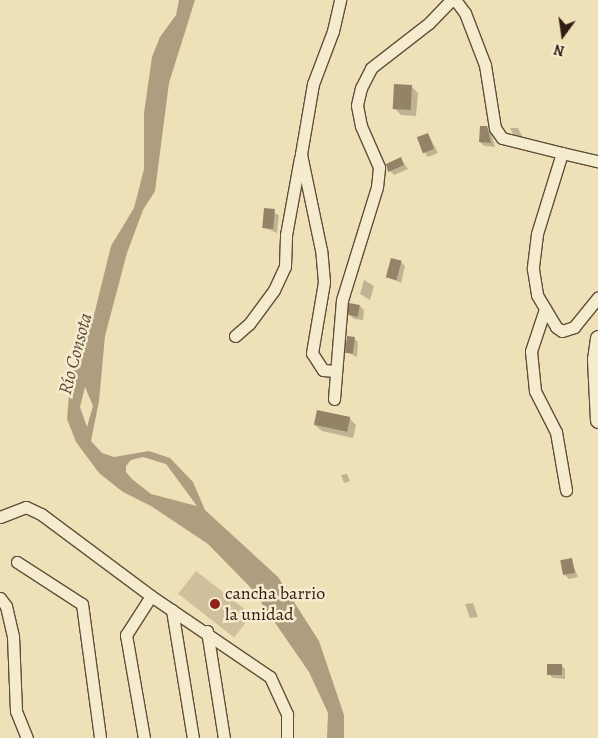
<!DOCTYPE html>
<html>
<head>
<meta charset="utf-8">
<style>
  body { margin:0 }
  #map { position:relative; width:598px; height:738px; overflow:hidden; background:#efe1b7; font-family:Alegreya,serif }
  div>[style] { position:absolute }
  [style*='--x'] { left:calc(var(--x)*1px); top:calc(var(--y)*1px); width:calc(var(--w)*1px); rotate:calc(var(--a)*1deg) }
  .green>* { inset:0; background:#cfc09b; transform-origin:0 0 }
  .water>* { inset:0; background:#ae9e7f }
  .shadow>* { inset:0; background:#0003 }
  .building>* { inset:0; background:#948367; transform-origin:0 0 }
  .roads { filter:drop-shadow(1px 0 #604e3a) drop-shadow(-1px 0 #604e3a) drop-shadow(0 1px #604e3a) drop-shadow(0 -1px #604e3a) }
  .street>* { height:11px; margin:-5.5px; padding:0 5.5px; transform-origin:5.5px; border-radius:5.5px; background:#f5ecd0 }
  .secondary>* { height:15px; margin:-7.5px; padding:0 7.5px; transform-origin:7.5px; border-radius:7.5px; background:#f5ecd0 }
  .dots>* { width:14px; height:14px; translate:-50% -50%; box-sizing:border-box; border:2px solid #f5ecd0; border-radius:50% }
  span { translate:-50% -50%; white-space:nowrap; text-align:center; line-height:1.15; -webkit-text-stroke:5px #f5ecd0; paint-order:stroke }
  .poi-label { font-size:18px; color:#311d11 }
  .left { translate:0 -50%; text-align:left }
  .water-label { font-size:19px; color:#5d4a38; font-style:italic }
  .north { position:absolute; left:538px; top:10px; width:50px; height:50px; -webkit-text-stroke:4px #f5ecd0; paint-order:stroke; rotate:194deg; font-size:14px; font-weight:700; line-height:20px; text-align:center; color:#311d11 }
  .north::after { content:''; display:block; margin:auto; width:18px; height:22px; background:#311d11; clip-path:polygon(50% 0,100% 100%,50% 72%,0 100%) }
</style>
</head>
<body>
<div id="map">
  <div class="green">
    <i style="left:196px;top:571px;width:71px;height:29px;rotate:38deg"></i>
  </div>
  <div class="water">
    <i style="clip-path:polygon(evenodd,179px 0,195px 0,169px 83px,155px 191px,143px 210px,127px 253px,105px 336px,99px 401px,91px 441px,102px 453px,114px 457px,149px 451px,170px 458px,193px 482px,205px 510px,278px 577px,319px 641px,344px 715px,344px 738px,327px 738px,328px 713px,309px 672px,251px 588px,208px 544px,151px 506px,123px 492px,99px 473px,76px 442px,67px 419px,70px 382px,81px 342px,94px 315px,111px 246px,134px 208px,144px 169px,144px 113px,152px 57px,160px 37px,176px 15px,179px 0,85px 387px,93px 406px,87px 427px,80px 407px,85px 387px,179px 0,143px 457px,166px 464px,197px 506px,151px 494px,132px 479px,126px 472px,126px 466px,131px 460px,143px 457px)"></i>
  </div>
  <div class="shadow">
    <i style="clip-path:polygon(411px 86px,418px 93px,416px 116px,401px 115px,394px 108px)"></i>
    <i style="clip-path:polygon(487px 127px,491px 132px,495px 147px,484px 146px,480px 142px)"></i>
    <i style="clip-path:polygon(510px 128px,518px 128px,523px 138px,514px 136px)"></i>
    <i style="clip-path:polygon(428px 134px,438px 153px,428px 157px,424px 152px)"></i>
    <i style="clip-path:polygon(401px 159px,408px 169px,394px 175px,390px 171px)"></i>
    <i style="clip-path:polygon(265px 209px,279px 215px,277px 233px,263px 227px)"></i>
    <i style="clip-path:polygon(401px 262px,405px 266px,401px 283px,388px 277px)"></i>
    <i style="clip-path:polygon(364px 280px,374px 286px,370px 300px,360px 294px)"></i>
    <i style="clip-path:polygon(360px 306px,364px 310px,363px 320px,354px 319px,350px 315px)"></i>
    <i style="clip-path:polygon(354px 338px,358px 342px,357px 357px,347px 352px)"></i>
    <i style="clip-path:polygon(349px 418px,356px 425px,353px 438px,322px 431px,315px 425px)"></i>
    <i style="clip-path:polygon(347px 474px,350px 481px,344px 483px,341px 475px)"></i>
    <i style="clip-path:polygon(571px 560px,578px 577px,569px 579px,565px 575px)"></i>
    <i style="clip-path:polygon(473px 603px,478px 617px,470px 618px,465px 604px)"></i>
    <i style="clip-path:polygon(561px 665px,565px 669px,565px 679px,553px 678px,549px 674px)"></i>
  </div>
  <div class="building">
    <i style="left:394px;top:84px;width:18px;height:25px;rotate:3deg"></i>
    <i style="clip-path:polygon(480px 126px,487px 126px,491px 143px,479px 142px)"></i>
    <i style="left:428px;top:133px;width:17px;height:12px;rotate:69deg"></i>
    <i style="clip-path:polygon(401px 157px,404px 165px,388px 172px,386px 164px)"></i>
    <i style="left:264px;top:208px;width:11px;height:20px;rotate:5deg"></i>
    <i style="left:391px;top:258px;width:11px;height:20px;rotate:15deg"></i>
    <i style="left:349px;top:303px;width:11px;height:12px;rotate:10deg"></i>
    <i style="left:347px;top:336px;width:8px;height:17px;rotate:7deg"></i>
    <i style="left:317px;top:410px;width:34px;height:15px;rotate:12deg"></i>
    <i style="left:572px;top:558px;width:15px;height:12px;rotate:79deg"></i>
    <i style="left:547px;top:664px;width:15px;height:11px"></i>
  </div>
  <div class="roads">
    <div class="street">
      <i style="--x:562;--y:153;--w:37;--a:13"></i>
      <i style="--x:545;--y:309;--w:44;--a:108.4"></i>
      <i style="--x:531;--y:351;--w:40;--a:84.3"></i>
      <i style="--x:535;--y:391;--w:46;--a:62.9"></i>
      <i style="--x:556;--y:432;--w:59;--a:80.2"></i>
      <i style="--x:235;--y:336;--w:18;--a:-41"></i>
      <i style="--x:249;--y:324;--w:42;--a:-53.7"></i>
      <i style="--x:274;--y:290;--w:26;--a:-65"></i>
      <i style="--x:285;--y:266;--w:31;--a:-88"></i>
      <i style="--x:286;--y:235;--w:78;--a:-79.7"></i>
      <i style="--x:335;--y:371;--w:12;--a:-175"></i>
      <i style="--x:323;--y:370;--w:20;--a:-123"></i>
      <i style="--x:312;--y:353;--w:72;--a:-80.4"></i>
      <i style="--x:324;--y:282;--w:32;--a:-95"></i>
      <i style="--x:321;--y:250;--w:98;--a:-101.8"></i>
      <i style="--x:301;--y:154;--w:71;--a:-80.3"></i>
      <i style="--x:313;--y:84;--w:57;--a:-69.3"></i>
      <i style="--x:333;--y:31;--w:32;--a:-77"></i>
      <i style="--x:334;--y:399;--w:99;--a:-85.4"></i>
      <i style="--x:342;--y:300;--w:118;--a:-72.8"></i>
      <i style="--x:377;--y:187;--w:20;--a:-84"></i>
      <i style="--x:379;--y:167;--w:45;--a:-113.7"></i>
      <i style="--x:361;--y:126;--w:21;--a:-101"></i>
      <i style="--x:357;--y:105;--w:17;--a:-77"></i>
      <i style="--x:361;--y:88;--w:22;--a:-63"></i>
      <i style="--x:371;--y:68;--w:73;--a:-37.8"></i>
      <i style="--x:429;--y:23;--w:30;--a:-46"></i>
      <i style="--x:450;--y:1;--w:6;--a:0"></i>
      <i style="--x:456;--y:1;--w:15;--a:53"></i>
      <i style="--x:465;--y:13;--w:56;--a:69"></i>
      <i style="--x:485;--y:65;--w:64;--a:81"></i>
      <i style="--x:495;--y:128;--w:12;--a:55"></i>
      <i style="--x:502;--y:138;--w:62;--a:14"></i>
      <i style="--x:562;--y:153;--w:85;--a:107.2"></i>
      <i style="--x:537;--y:234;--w:35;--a:97"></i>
      <i style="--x:533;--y:269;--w:26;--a:81"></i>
      <i style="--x:537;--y:295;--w:37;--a:59"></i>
      <i style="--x:556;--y:327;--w:7;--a:34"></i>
      <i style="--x:562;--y:331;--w:13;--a:-18"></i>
      <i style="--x:574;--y:327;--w:38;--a:-51"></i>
      <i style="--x:0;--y:517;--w:28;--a:-21"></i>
      <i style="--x:26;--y:507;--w:17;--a:25"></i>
      <i style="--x:41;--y:514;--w:137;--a:36.7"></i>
      <i style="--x:151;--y:596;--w:144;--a:34.2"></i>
      <i style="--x:270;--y:677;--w:41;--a:65.3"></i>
      <i style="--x:287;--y:714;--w:24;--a:90"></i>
      <i style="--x:17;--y:562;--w:77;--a:32.9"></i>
      <i style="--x:82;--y:604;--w:135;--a:82.3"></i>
      <i style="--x:0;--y:598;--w:10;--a:53"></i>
      <i style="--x:6;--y:606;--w:31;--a:77"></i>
      <i style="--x:13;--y:636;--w:75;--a:87.7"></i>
      <i style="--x:16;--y:711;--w:29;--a:68"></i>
      <i style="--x:172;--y:610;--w:130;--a:80.7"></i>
      <i style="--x:207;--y:631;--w:108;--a:81"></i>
      <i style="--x:144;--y:738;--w:105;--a:-99.9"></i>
      <i style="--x:126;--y:635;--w:46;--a:-57.3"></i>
    </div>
    <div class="secondary">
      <i style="--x:598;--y:338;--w:21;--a:98"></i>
      <i style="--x:595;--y:359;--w:61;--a:87.2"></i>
    </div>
  </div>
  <div class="dots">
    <i style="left:215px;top:604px;background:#8f2418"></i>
  </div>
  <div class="poi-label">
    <span class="left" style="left:225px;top:604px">cancha barrio<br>la unidad</span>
  </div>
  <div class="water-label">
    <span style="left:76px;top:354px;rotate:-75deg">Río Consota</span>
  </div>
  <div class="north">N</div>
</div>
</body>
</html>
